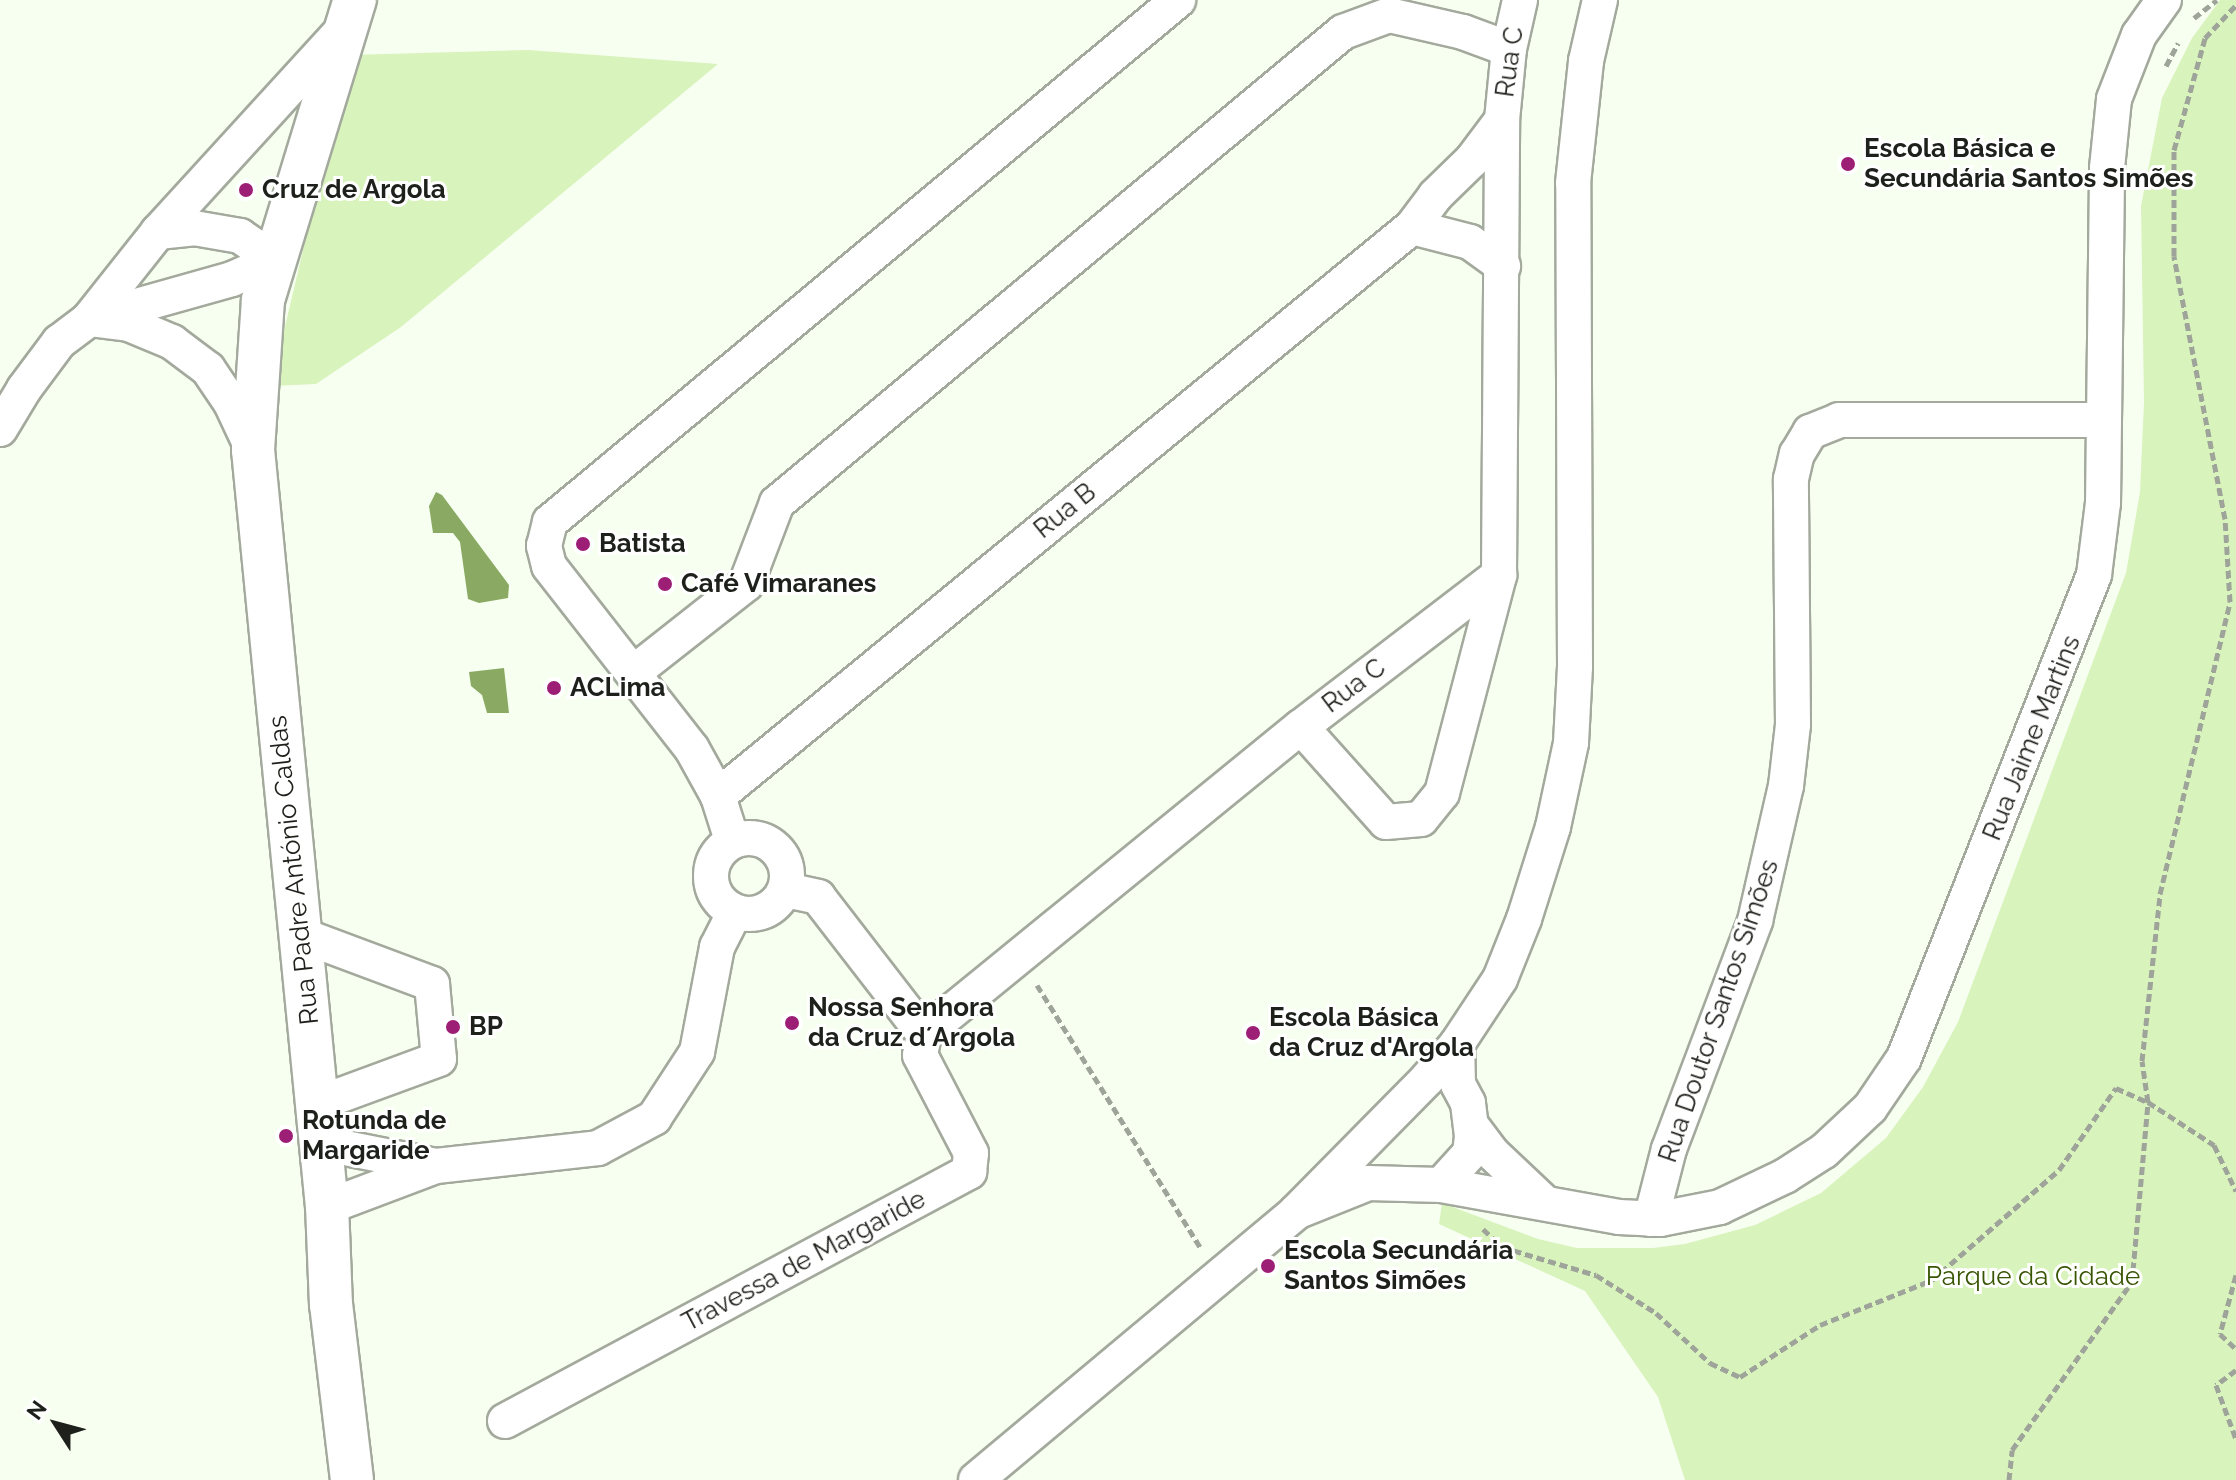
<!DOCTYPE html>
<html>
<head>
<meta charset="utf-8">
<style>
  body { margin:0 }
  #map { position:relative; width:2236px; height:1480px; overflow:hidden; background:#f7fff0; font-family:Raleway,sans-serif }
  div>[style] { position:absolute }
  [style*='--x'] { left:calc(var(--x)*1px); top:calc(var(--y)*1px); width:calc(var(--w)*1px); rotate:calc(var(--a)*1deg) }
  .green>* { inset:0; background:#d9f3bd }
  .water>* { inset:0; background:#8aaa63 }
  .path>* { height:5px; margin-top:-2.5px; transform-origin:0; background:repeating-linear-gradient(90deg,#9ea499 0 8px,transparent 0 12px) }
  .roads { filter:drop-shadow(2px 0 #a3aa9d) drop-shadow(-2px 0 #a3aa9d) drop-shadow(0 2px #a3aa9d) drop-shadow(0 -2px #a3aa9d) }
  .minor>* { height:34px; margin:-17px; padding:0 17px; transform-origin:17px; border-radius:17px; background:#fff }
  .minor>.ring { margin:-17px; padding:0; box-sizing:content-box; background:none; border:34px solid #fff; border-radius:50% }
  .major>* { height:42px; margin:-21px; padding:0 21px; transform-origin:21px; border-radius:21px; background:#fff }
  .dots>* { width:22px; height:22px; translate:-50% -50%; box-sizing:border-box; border:4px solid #fff; border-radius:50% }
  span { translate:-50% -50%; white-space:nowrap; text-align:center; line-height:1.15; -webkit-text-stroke:6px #fff; paint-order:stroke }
  .street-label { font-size:26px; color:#1e201b }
  .poi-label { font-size:26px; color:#1e201b; font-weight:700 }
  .left { translate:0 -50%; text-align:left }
  .park-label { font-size:26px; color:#385502 }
  .north { position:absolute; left:16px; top:1384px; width:80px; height:80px; -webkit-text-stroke:6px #fff; paint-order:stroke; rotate:306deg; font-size:22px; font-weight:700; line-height:32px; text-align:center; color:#1e201b }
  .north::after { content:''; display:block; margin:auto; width:28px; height:36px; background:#1e201b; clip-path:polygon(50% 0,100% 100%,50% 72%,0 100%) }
</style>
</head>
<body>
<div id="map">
  <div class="green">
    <i style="clip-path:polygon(2220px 0,2236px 0,2236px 1480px,1685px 1480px,1658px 1397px,1585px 1291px,1439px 1224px,1442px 1203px,1538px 1239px,1577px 1248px,1653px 1248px,1685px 1244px,1755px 1225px,1821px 1193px,1886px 1138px,1923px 1087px,1958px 1022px,2126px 573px,2140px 492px,2144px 402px,2141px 206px,2162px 98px,2192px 38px)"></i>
    <i style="clip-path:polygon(528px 50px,718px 64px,401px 327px,316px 384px,271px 386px,349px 55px)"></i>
  </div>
  <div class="water">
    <i style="clip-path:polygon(436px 492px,442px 495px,509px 585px,508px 598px,479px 603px,468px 599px,460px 542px,453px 533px,433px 533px,429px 506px)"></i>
    <i style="clip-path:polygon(504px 668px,509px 713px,487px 713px,482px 695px,471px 686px,469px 672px)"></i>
  </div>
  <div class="path">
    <i style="--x:2194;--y:18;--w:29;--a:-38"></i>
    <i style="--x:2166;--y:66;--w:26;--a:-62"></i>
    <i style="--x:1037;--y:985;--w:310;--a:58.1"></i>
    <i style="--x:1483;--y:1229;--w:26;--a:43"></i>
    <i style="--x:1502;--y:1247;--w:98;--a:16.6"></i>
    <i style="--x:1596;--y:1275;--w:71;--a:32.3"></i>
    <i style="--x:1656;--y:1313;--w:74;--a:42.8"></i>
    <i style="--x:1710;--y:1363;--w:33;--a:25"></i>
    <i style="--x:1740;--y:1377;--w:95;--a:-33"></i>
    <i style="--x:1820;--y:1325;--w:121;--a:-21.9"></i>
    <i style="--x:1932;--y:1280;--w:168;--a:-40.9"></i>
    <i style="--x:2059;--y:1170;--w:100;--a:-55.2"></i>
    <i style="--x:2116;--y:1088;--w:35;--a:24"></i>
    <i style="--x:2148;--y:1102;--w:79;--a:33.1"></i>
    <i style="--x:2214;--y:1145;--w:51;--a:64.4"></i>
    <i style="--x:2236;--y:1275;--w:61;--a:105.2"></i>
    <i style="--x:2220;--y:1334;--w:22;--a:43"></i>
    <i style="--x:2236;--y:1370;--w:25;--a:143"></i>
    <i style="--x:2216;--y:1385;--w:58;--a:69.7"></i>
    <i style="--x:2009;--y:1480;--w:30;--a:-84"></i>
    <i style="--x:2012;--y:1450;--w:206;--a:-54.5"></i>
    <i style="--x:2132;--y:1282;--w:181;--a:-84.9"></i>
    <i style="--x:2148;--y:1102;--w:41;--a:-98.3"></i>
    <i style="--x:2142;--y:1061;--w:168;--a:-83.8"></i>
    <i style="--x:2160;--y:894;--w:300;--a:-76.5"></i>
    <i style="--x:2230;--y:602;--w:83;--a:-93.4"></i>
    <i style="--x:2225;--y:519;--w:268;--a:-101"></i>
    <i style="--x:2174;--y:256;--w:106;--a:-90"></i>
    <i style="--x:2174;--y:150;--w:116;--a:-74.5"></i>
    <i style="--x:2205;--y:38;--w:45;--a:-46.8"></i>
  </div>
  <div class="roads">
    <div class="minor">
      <i style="--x:1412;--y:227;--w:60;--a:14.5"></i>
      <i style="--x:1470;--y:242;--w:41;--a:36"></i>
      <i style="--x:158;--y:232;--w:36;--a:-6"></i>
      <i style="--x:194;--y:228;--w:47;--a:9.9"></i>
      <i style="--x:240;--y:236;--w:42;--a:34.4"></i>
      <i style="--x:97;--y:317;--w:140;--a:-15.7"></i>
      <i style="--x:232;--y:279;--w:47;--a:-23.8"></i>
      <i style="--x:89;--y:319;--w:40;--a:7.1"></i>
      <i style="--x:129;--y:324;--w:47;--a:22.7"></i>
      <i style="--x:172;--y:342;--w:45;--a:36.9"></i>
      <i style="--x:208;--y:369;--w:41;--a:55.9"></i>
      <i style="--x:231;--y:403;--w:52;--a:64.9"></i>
      <i style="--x:0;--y:429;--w:47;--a:-59"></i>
      <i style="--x:24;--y:389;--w:59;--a:-53.3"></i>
      <i style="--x:59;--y:342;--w:38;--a:-37"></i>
      <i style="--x:89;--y:319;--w:111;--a:-51.6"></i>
      <i style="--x:158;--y:232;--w:279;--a:-47.6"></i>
      <i style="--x:633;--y:673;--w:144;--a:-38.2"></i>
      <i style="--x:746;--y:584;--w:87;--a:-69.1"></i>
      <i style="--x:777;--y:503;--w:736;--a:-39.77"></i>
      <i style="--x:1343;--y:32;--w:49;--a:-20.3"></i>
      <i style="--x:1389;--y:15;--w:76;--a:12.9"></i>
      <i style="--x:1463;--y:32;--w:49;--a:20.3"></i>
      <i style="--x:1301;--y:727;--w:127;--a:48.2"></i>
      <i style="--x:1386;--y:822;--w:35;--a:-5"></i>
      <i style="--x:1421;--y:819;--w:33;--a:-51"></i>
      <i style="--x:1442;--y:793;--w:225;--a:-75.3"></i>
      <i style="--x:718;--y:796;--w:897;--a:-39.35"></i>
      <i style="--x:1412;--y:227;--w:39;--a:-53"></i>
      <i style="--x:1435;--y:196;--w:52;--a:-44.2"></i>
      <i style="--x:1472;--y:160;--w:50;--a:-53.1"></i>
      <i class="ring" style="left:711px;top:838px;width:42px;height:42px"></i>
      <i style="--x:732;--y:840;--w:46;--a:-107.7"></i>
      <i style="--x:718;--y:796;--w:54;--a:-119"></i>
      <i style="--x:692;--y:749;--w:232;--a:-128"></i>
      <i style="--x:549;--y:566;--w:21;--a:-104"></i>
      <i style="--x:544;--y:546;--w:25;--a:-76"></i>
      <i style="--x:550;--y:522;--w:817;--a:-39.73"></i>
      <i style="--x:786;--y:890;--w:33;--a:12"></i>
      <i style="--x:818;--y:897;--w:173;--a:52.3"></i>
      <i style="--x:301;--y:935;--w:140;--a:20.5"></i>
      <i style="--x:432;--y:984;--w:75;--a:84.7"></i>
      <i style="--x:439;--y:1059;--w:130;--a:159.8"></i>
      <i style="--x:924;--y:1034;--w:486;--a:-39.2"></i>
      <i style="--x:1301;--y:727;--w:250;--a:-37.5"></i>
      <i style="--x:1499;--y:575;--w:455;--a:-89.6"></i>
      <i style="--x:1502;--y:120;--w:71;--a:-84.4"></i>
      <i style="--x:1509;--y:49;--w:50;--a:-77.3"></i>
      <i style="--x:1471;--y:1125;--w:34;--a:53"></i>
      <i style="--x:1491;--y:1152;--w:74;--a:43.4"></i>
      <i style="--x:320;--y:1143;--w:118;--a:11.2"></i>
      <i style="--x:1441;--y:1185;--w:43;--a:-47.8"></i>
      <i style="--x:1470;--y:1153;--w:17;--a:-83"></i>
      <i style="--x:1472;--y:1136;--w:33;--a:-97"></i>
      <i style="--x:1468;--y:1103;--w:21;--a:-118"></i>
      <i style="--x:1458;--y:1084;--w:40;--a:-91.4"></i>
      <i style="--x:327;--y:1207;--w:116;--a:-20.6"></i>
      <i style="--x:436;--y:1166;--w:163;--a:-6.3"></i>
      <i style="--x:598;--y:1148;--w:64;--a:-28.2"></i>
      <i style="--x:654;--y:1118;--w:79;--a:-56.9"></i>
      <i style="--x:697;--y:1052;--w:107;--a:-79.2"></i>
      <i style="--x:717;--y:947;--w:37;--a:-63"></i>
      <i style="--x:1296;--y:1212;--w:78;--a:-21.9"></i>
      <i style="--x:1368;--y:1183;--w:73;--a:1.6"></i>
      <i style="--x:1441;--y:1185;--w:181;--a:10.2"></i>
      <i style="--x:1619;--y:1217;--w:41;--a:2.8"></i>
      <i style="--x:1660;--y:1219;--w:61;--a:-11.3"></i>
      <i style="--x:1720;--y:1207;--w:72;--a:-25.5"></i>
      <i style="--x:1785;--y:1176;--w:46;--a:-32.7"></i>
      <i style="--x:1824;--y:1151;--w:63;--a:-43.1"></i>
      <i style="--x:1870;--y:1108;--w:60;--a:-55.8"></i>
      <i style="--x:1904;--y:1058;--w:519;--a:-68.53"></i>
      <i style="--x:2094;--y:575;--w:73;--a:-82.9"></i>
      <i style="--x:2103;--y:503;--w:335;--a:-89.3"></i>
      <i style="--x:2107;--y:168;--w:69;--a:-84.2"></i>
      <i style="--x:2114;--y:99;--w:69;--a:-68.7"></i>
      <i style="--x:2139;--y:35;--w:43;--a:-54.5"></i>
      <i style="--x:1651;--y:1219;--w:72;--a:-75.6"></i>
      <i style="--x:1669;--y:1149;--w:244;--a:-69.3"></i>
      <i style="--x:1755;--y:921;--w:139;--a:-77.1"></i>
      <i style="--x:1786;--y:786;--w:61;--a:-83.5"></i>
      <i style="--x:1793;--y:725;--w:246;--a:-90.5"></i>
      <i style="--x:1791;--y:479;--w:26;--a:-77"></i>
      <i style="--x:1797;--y:454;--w:26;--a:-59"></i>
      <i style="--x:1810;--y:432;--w:31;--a:-22"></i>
      <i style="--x:1839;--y:420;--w:264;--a:0"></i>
      <i style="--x:505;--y:1421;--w:527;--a:-28.22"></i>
      <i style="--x:969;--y:1172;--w:19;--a:-84"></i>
      <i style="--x:971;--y:1153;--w:110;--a:-117.5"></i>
      <i style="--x:920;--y:1055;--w:21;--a:-79"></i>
      <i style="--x:976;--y:1480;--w:417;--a:-39.9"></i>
      <i style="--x:1296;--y:1212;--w:187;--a:-45.4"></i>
      <i style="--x:1427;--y:1079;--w:46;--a:-49.4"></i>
      <i style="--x:1457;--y:1044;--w:78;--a:-56.5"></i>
      <i style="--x:1500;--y:979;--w:65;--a:-68.2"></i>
      <i style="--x:1524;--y:919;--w:96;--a:-72.5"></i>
      <i style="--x:1553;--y:827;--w:86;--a:-77.9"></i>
      <i style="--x:1571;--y:743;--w:76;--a:-87"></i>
      <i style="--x:1575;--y:667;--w:484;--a:-90.2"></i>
      <i style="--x:1573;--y:183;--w:123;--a:-83.9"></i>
      <i style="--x:1586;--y:61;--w:63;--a:-77.1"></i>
    </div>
    <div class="major">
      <i style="--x:352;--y:1480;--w:176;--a:-96.8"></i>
      <i style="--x:331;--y:1305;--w:98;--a:-92.3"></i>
      <i style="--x:327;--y:1207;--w:761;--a:-95.58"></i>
      <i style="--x:253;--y:450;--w:150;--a:-86.2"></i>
      <i style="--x:263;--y:300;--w:314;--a:-73"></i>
    </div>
  </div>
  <div class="dots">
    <i style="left:1848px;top:164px;background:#9d1f75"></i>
    <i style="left:246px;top:190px;background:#9d1f75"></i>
    <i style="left:583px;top:544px;background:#9d1f75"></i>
    <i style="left:665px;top:584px;background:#9d1f75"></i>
    <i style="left:554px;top:688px;background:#9d1f75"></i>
    <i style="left:792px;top:1023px;background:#9d1f75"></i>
    <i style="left:453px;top:1027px;background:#9d1f75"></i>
    <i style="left:1253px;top:1033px;background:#9d1f75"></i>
    <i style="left:286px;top:1136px;background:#9d1f75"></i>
    <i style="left:1268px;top:1266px;background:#9d1f75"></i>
  </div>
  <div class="street-label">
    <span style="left:1510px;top:62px;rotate:-82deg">Rua C</span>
    <span style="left:1065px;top:511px;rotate:-39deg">Rua B</span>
    <span style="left:1354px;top:686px;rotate:-37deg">Rua C</span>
    <span style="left:2032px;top:738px;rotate:-68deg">Rua Jaime Martins</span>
    <span style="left:294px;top:870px;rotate:-96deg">Rua Padre António Caldas</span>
    <span style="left:1719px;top:1011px;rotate:-71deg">Rua Doutor Santos Simões</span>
    <span style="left:804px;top:1261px;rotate:-28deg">Travessa de Margaride</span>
  </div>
  <div class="poi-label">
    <span class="left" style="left:1864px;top:164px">Escola Básica e<br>Secundária Santos Simões</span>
    <span class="left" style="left:262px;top:190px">Cruz de Argola</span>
    <span class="left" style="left:599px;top:544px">Batista</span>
    <span class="left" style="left:681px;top:584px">Café Vimaranes</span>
    <span class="left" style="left:570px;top:688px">ACLima</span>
    <span class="left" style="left:808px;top:1023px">Nossa Senhora<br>da Cruz d´Argola</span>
    <span class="left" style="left:1269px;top:1033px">Escola Básica<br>da Cruz d'Argola</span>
    <span class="left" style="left:469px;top:1027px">BP</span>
    <span class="left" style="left:302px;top:1136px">Rotunda de<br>Margaride</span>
    <span class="left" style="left:1284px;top:1266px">Escola Secundária<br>Santos Simões</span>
  </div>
  <div class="park-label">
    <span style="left:2033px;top:1277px">Parque da Cidade</span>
  </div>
  <div class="north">N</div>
</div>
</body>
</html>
